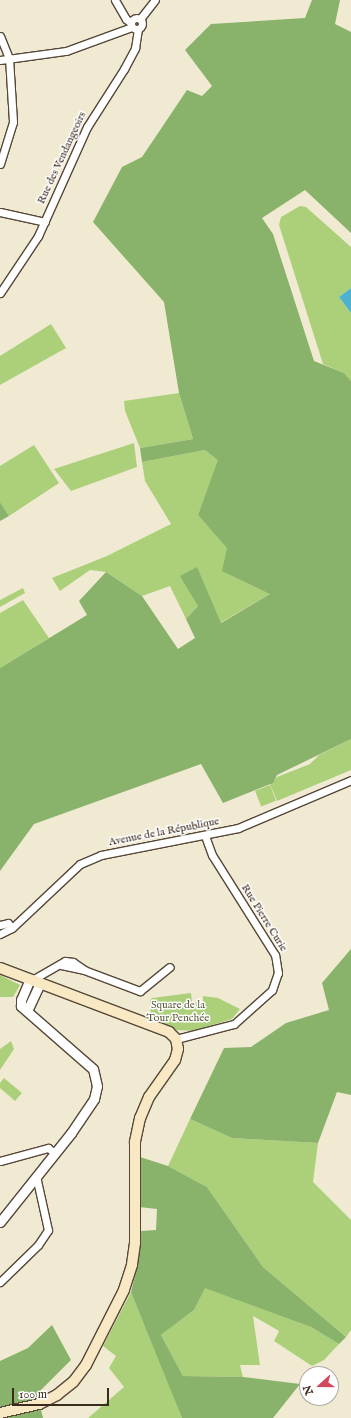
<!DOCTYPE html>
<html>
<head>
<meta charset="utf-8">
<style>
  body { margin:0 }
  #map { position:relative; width:351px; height:1418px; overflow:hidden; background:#f1ead3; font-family:"IM FELL English",serif }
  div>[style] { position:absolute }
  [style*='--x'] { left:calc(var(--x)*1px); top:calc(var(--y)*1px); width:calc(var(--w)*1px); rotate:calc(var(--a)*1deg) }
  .green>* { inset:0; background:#acd07a; transform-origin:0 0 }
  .forest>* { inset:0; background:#89b26a }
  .water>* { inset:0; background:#4eb1cd }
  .roads { filter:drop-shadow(1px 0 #564739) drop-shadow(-1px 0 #564739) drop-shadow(0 1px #564739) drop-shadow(0 -1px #564739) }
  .minor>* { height:7px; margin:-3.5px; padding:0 3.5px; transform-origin:3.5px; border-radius:3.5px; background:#fff }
  .minor>.ring { margin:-3.5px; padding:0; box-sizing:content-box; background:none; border:7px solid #fff; border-radius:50% }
  .tertiary>* { height:9px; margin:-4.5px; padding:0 4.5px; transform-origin:4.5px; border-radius:4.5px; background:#fff }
  .secondary>* { height:10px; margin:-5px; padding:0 5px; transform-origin:5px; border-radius:5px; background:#f8e8c3 }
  span { translate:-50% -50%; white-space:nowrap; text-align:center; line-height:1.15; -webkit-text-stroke:3px #fff; paint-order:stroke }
  .street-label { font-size:11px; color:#3b2a1e }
  .park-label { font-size:11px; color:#5d5c3a }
  .north { position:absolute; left:299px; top:1366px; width:40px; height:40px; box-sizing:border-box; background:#fff; border:1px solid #b1aaa5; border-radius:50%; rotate:249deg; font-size:11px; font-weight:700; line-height:16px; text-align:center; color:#3b2a1e }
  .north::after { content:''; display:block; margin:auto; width:14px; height:18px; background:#d1495b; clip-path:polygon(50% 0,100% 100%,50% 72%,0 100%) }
  .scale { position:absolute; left:12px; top:1388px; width:97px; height:18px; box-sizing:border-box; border:2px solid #3b2a1e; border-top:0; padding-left:5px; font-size:12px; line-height:14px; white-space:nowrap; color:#3b2a1e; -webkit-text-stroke:3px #fff; paint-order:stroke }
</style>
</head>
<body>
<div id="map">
  <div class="green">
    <i style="clip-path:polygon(300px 206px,306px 207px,351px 247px,351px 288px,339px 297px,351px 313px,351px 381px,344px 373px,323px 364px,279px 225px,281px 217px)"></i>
    <i style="clip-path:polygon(51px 324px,66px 348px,0 385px,0 356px)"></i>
    <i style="clip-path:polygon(179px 393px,193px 439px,140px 448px,125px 411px,124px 401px)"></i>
    <i style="clip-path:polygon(134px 443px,137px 467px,71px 491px,54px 469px)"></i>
    <i style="clip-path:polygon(34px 445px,59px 483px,9px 516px,0 502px,0 466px)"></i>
    <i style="clip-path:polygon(205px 450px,219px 460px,198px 515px,270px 594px,220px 623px,198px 606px,186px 619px,170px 586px,142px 596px,106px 572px,90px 570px,60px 591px,52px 578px,107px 556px,171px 524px,145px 481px,142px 462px)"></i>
    <i style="clip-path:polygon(23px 588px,25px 593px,0 607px,0 600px)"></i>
    <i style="clip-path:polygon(23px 600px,49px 638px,0 668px,0 613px)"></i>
    <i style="clip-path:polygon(351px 739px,351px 770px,277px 801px,270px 784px,277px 777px,310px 764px,319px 755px)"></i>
    <i style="left:270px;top:785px;width:17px;height:16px;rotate:69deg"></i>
    <i style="clip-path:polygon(0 975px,20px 985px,13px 997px,0 997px)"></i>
    <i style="clip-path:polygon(191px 993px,192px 1002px,203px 1002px,203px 996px,218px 998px,240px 1009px,232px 1019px,194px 1031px,177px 1030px,151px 1021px,150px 1001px,152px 998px)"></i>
    <i style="clip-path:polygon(11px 1041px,14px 1049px,0 1070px,0 1049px)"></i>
    <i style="clip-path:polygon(4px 1078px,22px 1093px,15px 1101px,0 1088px,0 1083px)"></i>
    <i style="clip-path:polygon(190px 1119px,232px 1138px,318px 1143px,313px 1182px,351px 1220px,351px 1330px,346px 1337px,263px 1267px,207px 1187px,168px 1166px)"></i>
    <i style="clip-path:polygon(205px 1287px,311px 1327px,339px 1344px,324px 1360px,312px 1366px,274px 1341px,279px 1331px,253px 1316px,260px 1365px,240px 1365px,243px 1377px,183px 1376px,161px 1335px,194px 1310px)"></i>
    <i style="clip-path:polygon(131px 1292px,169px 1384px,182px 1418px,88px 1418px,124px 1387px,109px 1368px,116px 1356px,103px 1346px)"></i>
  </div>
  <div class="forest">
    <i style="clip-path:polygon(312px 0,340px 0,335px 24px,351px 32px,351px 233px,305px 190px,262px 218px,273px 234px,314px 361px,344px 373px,351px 381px,351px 739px,277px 775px,273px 783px,223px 803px,201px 764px,34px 824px,0 871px,0 668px,87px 615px,79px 601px,106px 572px,142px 596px,178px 649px,195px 638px,186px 619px,198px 606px,180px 576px,197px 567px,221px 623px,270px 594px,222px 571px,227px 548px,198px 515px,218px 460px,205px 450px,142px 462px,140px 448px,193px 439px,179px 393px,164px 302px,93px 222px,122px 167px,142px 157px,187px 90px,202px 96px,212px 86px,185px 50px,211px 24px,305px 18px)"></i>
    <i style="clip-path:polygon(0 502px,9px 516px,0 521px)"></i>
    <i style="clip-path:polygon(351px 949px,351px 1095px,337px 1092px,318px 1143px,232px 1138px,190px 1119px,224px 1048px,251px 1047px,286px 1023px,329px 1010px,322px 983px)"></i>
    <i style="clip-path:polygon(137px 1156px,168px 1166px,207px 1187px,263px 1267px,346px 1337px,339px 1344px,311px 1327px,205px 1288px,194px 1310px,161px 1335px,183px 1376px,243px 1377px,300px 1384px,273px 1418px,182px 1418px,131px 1292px,138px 1264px,141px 1231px,156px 1230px,157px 1209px,139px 1207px)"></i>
    <i style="clip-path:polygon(52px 1325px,71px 1360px,37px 1394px,43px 1418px,0 1418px,0 1361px,28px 1348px)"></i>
  </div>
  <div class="water">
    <i style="clip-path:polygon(351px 288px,351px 313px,339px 297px)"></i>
  </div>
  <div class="roads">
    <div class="minor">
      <i style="--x:115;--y:0;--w:22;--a:60"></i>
      <i style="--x:126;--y:19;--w:6;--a:39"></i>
      <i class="ring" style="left:131.5px;top:18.5px;width:4px;height:4px"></i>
      <i style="--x:140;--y:19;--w:24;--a:-52"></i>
      <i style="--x:0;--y:36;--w:24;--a:68"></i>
      <i style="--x:9;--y:58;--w:64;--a:86.4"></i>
      <i style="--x:13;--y:122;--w:44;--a:107.2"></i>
      <i style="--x:0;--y:60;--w:67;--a:-7.8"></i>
      <i style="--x:66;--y:51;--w:70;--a:-20"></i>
      <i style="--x:0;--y:212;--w:46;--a:12.5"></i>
      <i style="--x:0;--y:293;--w:69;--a:-56.3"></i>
      <i style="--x:38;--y:236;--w:120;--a:-65.8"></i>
      <i style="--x:87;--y:127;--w:69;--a:-57.5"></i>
      <i style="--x:124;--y:69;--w:24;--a:-62"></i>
      <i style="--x:135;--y:48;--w:18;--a:-81"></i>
      <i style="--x:0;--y:925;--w:8;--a:-14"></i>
      <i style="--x:8;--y:923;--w:6;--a:51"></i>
      <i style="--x:0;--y:934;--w:13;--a:-27"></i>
      <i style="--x:12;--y:928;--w:93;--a:-43.3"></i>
      <i style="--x:80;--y:864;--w:23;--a:-23"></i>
      <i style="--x:101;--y:855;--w:140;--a:-11.1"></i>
      <i style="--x:238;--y:828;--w:123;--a:-23"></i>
      <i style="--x:61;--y:965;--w:24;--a:12"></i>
      <i style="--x:84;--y:970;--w:60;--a:20.6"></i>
      <i style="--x:140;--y:991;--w:38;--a:-39"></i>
      <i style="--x:32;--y:980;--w:38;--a:-30"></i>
      <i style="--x:65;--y:961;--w:8;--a:7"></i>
      <i style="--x:73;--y:962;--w:12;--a:35"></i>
      <i style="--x:176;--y:1039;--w:60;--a:-14.5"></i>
      <i style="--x:234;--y:1024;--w:51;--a:-41.8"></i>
      <i style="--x:272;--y:990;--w:18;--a:-71"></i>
      <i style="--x:278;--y:973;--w:18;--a:-99"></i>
      <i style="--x:275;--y:955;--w:118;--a:-122.2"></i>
      <i style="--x:212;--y:855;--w:20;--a:-110"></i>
      <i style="--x:0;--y:1161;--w:50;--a:-15.2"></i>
      <i style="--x:48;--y:1148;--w:9;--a:36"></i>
      <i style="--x:0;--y:1282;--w:53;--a:-44.2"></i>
      <i style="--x:38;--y:1245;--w:18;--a:-56"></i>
      <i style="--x:48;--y:1230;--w:55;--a:-102.5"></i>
    </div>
    <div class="tertiary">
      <i style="--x:27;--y:1011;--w:31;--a:-65"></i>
      <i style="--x:0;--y:1222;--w:114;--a:-51.4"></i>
      <i style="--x:71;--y:1133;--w:41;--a:-55.9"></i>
      <i style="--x:94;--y:1099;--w:13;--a:-77"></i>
      <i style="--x:97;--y:1086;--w:17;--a:-103"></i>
      <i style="--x:93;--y:1069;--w:96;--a:-138.8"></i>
      <i style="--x:21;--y:1006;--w:6;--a:-90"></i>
      <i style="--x:21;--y:1000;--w:23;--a:-67"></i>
    </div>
    <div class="secondary">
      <i style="--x:0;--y:968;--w:181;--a:20.7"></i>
      <i style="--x:169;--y:1032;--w:10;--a:45"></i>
      <i style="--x:176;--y:1039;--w:10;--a:79"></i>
      <i style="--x:178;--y:1049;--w:11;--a:105"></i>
      <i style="--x:175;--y:1060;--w:45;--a:125.1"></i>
      <i style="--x:149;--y:1097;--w:23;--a:113"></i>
      <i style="--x:140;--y:1118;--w:25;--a:102"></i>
      <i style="--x:135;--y:1142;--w:101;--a:90"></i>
      <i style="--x:135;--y:1243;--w:22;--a:98"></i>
      <i style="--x:132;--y:1265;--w:26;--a:108"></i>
      <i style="--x:124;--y:1290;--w:84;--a:116.9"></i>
      <i style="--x:86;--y:1365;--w:21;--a:127"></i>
      <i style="--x:73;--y:1382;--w:21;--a:141"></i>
      <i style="--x:57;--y:1395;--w:20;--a:153"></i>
      <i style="--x:39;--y:1404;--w:40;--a:167"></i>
    </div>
  </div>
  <div class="street-label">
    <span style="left:62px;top:158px;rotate:-65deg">Rue des Vendangeoirs</span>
    <span style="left:164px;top:832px;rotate:-11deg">Avenue de la République</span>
    <span style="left:264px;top:918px;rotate:58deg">Rue Pierre Curie</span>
  </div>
  <div class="park-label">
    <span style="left:178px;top:1012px">Square de la<br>Tour Penchée</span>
  </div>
  <div class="north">N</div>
  <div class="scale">100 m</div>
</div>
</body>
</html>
